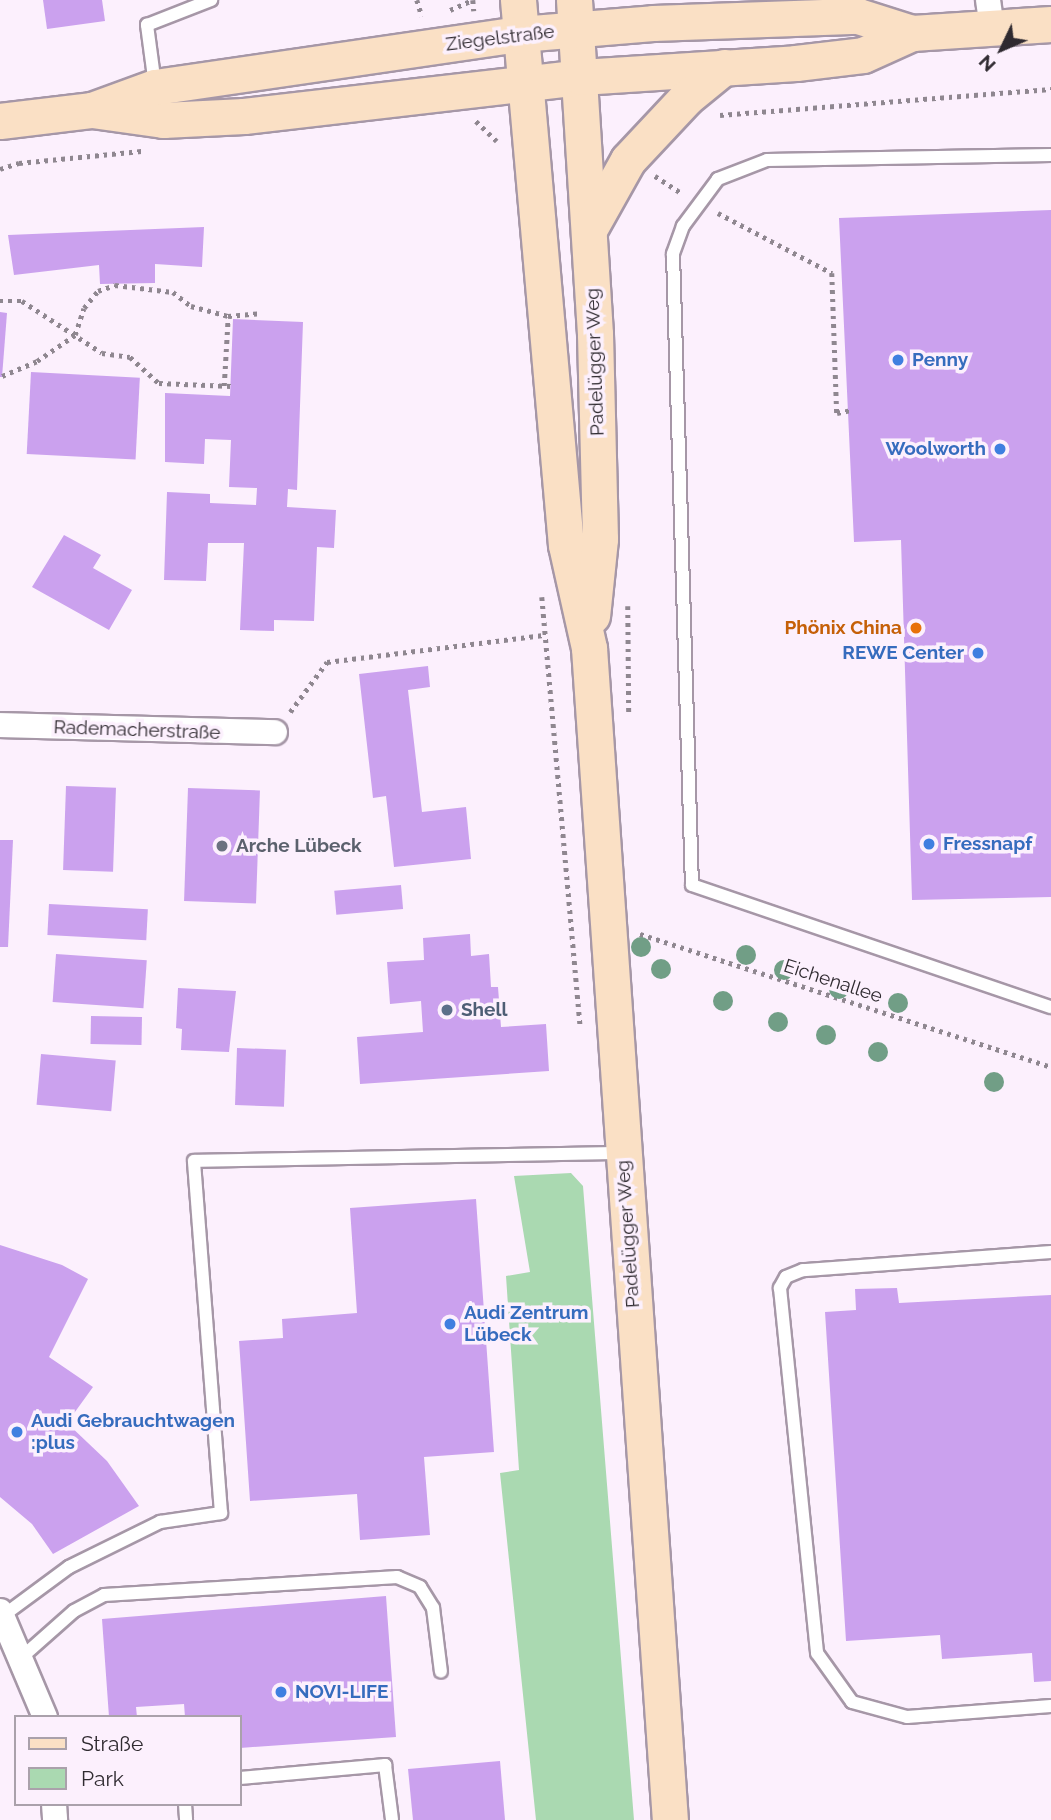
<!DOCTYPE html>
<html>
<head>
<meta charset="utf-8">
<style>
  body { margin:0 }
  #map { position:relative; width:1051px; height:1820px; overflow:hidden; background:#fcf0fd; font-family:Raleway,sans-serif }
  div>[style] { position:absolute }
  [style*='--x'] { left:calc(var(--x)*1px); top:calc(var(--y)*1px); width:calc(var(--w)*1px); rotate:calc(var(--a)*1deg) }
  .green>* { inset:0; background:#aad9b1 }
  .building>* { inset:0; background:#cba1ee; transform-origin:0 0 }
  .path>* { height:4.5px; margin-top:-2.25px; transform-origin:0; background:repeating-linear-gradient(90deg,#8f8790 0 3.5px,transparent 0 8.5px) }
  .roads { filter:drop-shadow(2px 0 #a697a7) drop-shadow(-2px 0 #a697a7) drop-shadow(0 2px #a697a7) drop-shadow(0 -2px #a697a7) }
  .service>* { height:12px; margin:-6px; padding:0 6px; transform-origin:6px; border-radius:6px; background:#fff }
  .minor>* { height:24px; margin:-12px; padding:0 12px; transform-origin:12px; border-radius:12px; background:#fff }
  .secondary>* { height:35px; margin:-17.5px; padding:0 17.5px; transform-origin:17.5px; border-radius:17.5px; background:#fae0c5 }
  .trees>* { width:20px; height:20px; margin:-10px; border-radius:50%; background:#719e86 }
  .dots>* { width:19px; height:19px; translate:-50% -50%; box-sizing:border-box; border:4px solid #fcf0fd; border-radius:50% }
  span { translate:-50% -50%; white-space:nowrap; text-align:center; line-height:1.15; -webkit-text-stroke:7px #fcf0fd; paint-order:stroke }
  .street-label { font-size:19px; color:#2f2a30 }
  .shop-label { font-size:19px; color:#366cbe; font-weight:700 }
  .left { translate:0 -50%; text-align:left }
  .right { translate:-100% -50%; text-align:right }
  .food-label { font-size:19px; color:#c56008; font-weight:700 }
  .worship-label { font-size:19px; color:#5b616d; font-weight:700 }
  .service-label { font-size:19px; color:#4e5e75; font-weight:700 }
  .legend { position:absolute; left:14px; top:1715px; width:228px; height:91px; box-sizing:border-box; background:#fcf0fd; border:2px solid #aaa1ab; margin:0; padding:9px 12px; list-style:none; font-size:21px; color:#2f2a30 }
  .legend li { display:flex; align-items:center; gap:14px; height:35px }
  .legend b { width:35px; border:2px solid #aaa1ab }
  .north { position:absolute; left:967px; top:14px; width:70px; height:70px; -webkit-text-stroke:5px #fcf0fd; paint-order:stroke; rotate:226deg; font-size:19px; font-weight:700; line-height:28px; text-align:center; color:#2f2a30 }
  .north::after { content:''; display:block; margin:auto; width:24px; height:32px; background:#2f2a30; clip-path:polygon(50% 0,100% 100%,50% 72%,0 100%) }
</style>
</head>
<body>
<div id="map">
  <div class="green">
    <i style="clip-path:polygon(571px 1173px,583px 1186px,634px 1820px,536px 1820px,500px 1473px,519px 1470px,506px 1276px,530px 1272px,514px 1176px)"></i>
  </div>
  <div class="building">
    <i style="clip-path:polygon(43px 0,102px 0,105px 21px,47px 29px)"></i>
    <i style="clip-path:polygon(1051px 210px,1051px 897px,912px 900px,901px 540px,854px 542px,839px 218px)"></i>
    <i style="clip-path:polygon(204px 227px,202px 267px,155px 264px,155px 283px,100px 284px,99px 265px,14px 275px,8px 235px)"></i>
    <i style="clip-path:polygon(0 312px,7px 313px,2px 377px,0 377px)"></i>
    <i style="clip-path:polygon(233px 319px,303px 322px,297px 490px,288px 489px,287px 507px,336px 510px,334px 548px,317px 547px,314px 621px,274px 620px,274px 631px,240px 630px,244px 543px,208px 543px,206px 581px,164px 580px,167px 492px,210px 494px,210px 503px,256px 505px,257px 488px,229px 487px,231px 440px,205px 439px,204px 464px,165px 462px,165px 393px,230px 396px)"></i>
    <i style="left:31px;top:372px;width:109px;height:82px;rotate:3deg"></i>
    <i style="clip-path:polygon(64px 535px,101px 555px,93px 568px,132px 590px,109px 630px,32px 587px)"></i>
    <i style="clip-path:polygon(428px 666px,430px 687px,408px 690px,422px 812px,466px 807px,471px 859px,394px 867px,386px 796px,373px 798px,359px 674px)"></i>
    <i style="left:66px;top:786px;width:50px;height:84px;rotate:2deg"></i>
    <i style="left:188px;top:788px;width:72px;height:113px;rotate:2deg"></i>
    <i style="clip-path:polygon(0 840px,13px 840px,8px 947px,0 947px)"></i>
    <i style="left:401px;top:885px;width:24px;height:67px;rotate:85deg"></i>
    <i style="left:49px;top:904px;width:99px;height:31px;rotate:3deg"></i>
    <i style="clip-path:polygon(470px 934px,471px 956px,489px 954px,491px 987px,498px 987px,501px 1027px,546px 1024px,549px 1071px,360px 1084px,357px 1037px,423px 1032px,421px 1001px,390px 1004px,387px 962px,424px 960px,423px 938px)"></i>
    <i style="left:56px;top:954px;width:91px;height:48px;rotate:4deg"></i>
    <i style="clip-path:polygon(178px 988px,236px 991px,229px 1052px,181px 1050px,182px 1029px,176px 1028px)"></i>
    <i style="left:91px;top:1016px;width:51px;height:28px;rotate:1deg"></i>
    <i style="left:237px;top:1048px;width:49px;height:57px;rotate:2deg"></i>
    <i style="left:41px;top:1054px;width:75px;height:51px;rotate:5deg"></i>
    <i style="clip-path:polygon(476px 1199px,494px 1452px,424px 1457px,430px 1535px,360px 1540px,357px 1494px,250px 1501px,239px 1341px,283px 1338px,282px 1319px,357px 1313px,350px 1208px)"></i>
    <i style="clip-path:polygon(0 1245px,62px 1265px,88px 1279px,49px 1357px,93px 1387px,67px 1423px,107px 1461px,139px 1506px,53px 1554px,32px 1524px,0 1497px)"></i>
    <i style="clip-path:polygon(897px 1288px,899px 1303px,1051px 1295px,1051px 1681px,1034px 1682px,1032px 1653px,942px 1659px,940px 1635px,846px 1641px,825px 1312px,856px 1310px,855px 1289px)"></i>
    <i style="clip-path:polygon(386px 1596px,396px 1737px,240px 1748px,240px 1717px,185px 1717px,184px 1704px,136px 1707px,137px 1717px,109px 1717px,102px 1619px)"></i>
    <i style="clip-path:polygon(500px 1761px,505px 1820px,413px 1820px,408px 1769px)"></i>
  </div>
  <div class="path">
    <i style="--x:417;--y:0;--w:17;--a:73"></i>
    <i style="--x:473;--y:0;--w:11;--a:85"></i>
    <i style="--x:450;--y:10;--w:24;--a:-24"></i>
    <i style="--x:720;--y:115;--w:332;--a:-4.5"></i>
    <i style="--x:476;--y:121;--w:29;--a:44"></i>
    <i style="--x:0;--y:169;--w:20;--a:-18"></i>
    <i style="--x:19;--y:163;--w:123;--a:-5.6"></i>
    <i style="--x:655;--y:176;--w:33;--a:33"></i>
    <i style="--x:718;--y:213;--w:129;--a:27.8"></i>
    <i style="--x:832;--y:273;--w:140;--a:88"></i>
    <i style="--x:837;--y:413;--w:14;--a:-12"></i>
    <i style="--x:0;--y:301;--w:22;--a:0"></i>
    <i style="--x:22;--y:301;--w:95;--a:33"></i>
    <i style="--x:102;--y:353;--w:28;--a:8"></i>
    <i style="--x:130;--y:357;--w:39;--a:42"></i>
    <i style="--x:159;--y:383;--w:72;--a:2.4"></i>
    <i style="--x:2;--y:376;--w:38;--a:-23"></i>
    <i style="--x:37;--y:361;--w:46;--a:-34.4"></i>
    <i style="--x:75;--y:335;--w:28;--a:-72"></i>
    <i style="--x:84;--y:308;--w:22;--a:-51"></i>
    <i style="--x:98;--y:291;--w:18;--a:-19"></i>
    <i style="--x:115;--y:285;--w:58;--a:6.9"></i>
    <i style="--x:173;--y:292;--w:23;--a:38"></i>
    <i style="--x:191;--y:306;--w:38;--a:15"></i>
    <i style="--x:228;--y:316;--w:32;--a:-5"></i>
    <i style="--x:224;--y:386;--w:69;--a:-86.7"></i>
    <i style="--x:542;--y:597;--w:432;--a:84.9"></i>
    <i style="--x:628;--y:606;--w:110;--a:89.5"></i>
    <i style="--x:290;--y:712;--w:62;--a:-53.5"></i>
    <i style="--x:327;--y:662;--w:220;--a:-7.1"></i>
    <i style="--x:640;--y:934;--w:432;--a:17.9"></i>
  </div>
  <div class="roads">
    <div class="service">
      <i style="--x:155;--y:85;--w:61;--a:-97.6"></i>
      <i style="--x:147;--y:25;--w:69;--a:-21.3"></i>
      <i style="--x:1051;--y:155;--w:284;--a:179"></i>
      <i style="--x:767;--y:160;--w:53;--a:158.8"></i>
      <i style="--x:718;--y:179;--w:59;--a:126.7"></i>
      <i style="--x:683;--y:226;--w:30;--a:110"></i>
      <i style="--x:673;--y:254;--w:631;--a:88.28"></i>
      <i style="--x:692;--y:885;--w:379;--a:18.8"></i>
      <i style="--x:1051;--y:1252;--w:249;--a:175.8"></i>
      <i style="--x:803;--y:1270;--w:18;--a:158"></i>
      <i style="--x:786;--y:1277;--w:13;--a:119"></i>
      <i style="--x:780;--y:1288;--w:367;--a:84.2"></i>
      <i style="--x:817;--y:1653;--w:60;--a:54.5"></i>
      <i style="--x:852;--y:1702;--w:57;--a:15.3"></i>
      <i style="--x:907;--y:1717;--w:144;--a:-4.4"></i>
      <i style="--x:4;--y:1615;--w:81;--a:-36.4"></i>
      <i style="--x:69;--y:1567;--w:102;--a:-26.3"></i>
      <i style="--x:160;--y:1522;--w:62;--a:-8.4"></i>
      <i style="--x:221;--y:1513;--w:353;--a:-94.4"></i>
      <i style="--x:194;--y:1161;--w:428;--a:-1.1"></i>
      <i style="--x:22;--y:1657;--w:69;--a:-41.5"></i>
      <i style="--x:74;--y:1611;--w:34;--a:-28"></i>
      <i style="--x:104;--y:1595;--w:294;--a:-3.5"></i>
      <i style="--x:397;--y:1577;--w:25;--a:23"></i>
      <i style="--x:420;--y:1587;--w:25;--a:58"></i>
      <i style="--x:433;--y:1608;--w:64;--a:82.9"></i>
      <i style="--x:240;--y:1778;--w:146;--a:-5.1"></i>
      <i style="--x:385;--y:1765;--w:55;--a:82.7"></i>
      <i style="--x:185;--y:1804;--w:16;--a:86"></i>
    </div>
    <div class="minor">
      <i style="--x:988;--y:0;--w:27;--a:82"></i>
      <i style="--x:0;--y:725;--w:275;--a:1.5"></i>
      <i style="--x:0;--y:1611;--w:115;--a:67"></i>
      <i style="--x:54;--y:1804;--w:16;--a:86"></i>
    </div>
    <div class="secondary">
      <i style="--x:518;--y:0;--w:547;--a:84.97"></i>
      <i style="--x:566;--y:545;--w:106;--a:77.4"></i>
      <i style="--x:589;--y:648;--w:1175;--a:86.05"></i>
      <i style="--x:574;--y:0;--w:335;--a:86.4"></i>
      <i style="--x:595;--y:334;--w:205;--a:88.6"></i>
      <i style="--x:600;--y:539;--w:77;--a:95.9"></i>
      <i style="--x:92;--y:110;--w:72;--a:8"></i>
      <i style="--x:163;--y:120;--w:81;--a:-2.8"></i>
      <i style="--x:244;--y:116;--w:339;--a:-6.6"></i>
      <i style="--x:581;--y:77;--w:215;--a:-3.7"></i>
      <i style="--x:796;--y:63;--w:67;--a:-6.8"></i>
      <i style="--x:863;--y:55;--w:54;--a:-24.2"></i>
      <i style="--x:912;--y:33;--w:139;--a:-3.7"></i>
      <i style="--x:0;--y:121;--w:93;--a:-6.8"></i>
      <i style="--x:92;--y:110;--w:67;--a:-20.1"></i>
      <i style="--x:155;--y:87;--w:369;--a:-8.3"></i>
      <i style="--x:520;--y:34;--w:133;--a:-4.7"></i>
      <i style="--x:653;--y:23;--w:205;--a:-2"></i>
      <i style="--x:858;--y:16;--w:57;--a:17.5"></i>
      <i style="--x:590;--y:228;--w:78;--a:-60.8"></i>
      <i style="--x:628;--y:160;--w:85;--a:-46.9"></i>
      <i style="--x:686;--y:98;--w:49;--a:-39.2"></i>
    </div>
  </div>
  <div class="trees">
    <i style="left:641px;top:947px"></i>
    <i style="left:746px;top:955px"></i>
    <i style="left:661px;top:969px"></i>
    <i style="left:784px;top:970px"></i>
    <i style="left:839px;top:989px"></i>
    <i style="left:723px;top:1001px"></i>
    <i style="left:898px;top:1003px"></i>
    <i style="left:778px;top:1022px"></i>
    <i style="left:826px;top:1035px"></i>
    <i style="left:878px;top:1052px"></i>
    <i style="left:994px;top:1082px"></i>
  </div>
  <div class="dots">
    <i style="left:898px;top:360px;background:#3f7fe0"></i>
    <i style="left:1000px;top:449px;background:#3f7fe0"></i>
    <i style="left:916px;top:628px;background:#e8710a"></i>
    <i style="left:978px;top:653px;background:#3f7fe0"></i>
    <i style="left:929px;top:844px;background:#3f7fe0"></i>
    <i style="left:222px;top:846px;background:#6b7280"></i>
    <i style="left:447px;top:1010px;background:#5c6f8a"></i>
    <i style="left:450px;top:1324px;background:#3f7fe0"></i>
    <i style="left:17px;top:1432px;background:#3f7fe0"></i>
    <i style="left:281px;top:1692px;background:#3f7fe0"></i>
  </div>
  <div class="street-label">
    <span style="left:500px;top:38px;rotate:-7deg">Ziegelstraße</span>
    <span style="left:595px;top:362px;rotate:-92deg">Padelügger Weg</span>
    <span style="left:137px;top:730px;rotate:2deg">Rademacherstraße</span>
    <span style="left:833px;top:981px;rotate:18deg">Eichenallee</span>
    <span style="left:628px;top:1234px;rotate:-94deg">Padelügger Weg</span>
  </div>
  <div class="shop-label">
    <span class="left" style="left:912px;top:360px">Penny</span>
    <span class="right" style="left:986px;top:449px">Woolworth</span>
    <span class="right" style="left:964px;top:653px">REWE Center</span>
    <span class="left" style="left:943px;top:844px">Fressnapf</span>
    <span class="left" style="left:464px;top:1324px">Audi Zentrum<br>Lübeck</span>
    <span class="left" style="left:31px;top:1432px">Audi Gebrauchtwagen<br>:plus</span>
    <span class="left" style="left:295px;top:1692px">NOVI-LIFE</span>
  </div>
  <div class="food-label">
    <span class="right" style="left:902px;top:628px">Phönix China</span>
  </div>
  <div class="worship-label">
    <span class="left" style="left:236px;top:846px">Arche Lübeck</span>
  </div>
  <div class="service-label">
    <span class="left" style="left:461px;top:1010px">Shell</span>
  </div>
  <ul class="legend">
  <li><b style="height:9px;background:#fae0c5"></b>Straße</li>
  <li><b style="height:19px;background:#aad9b1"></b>Park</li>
  </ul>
  <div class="north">N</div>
</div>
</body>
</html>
